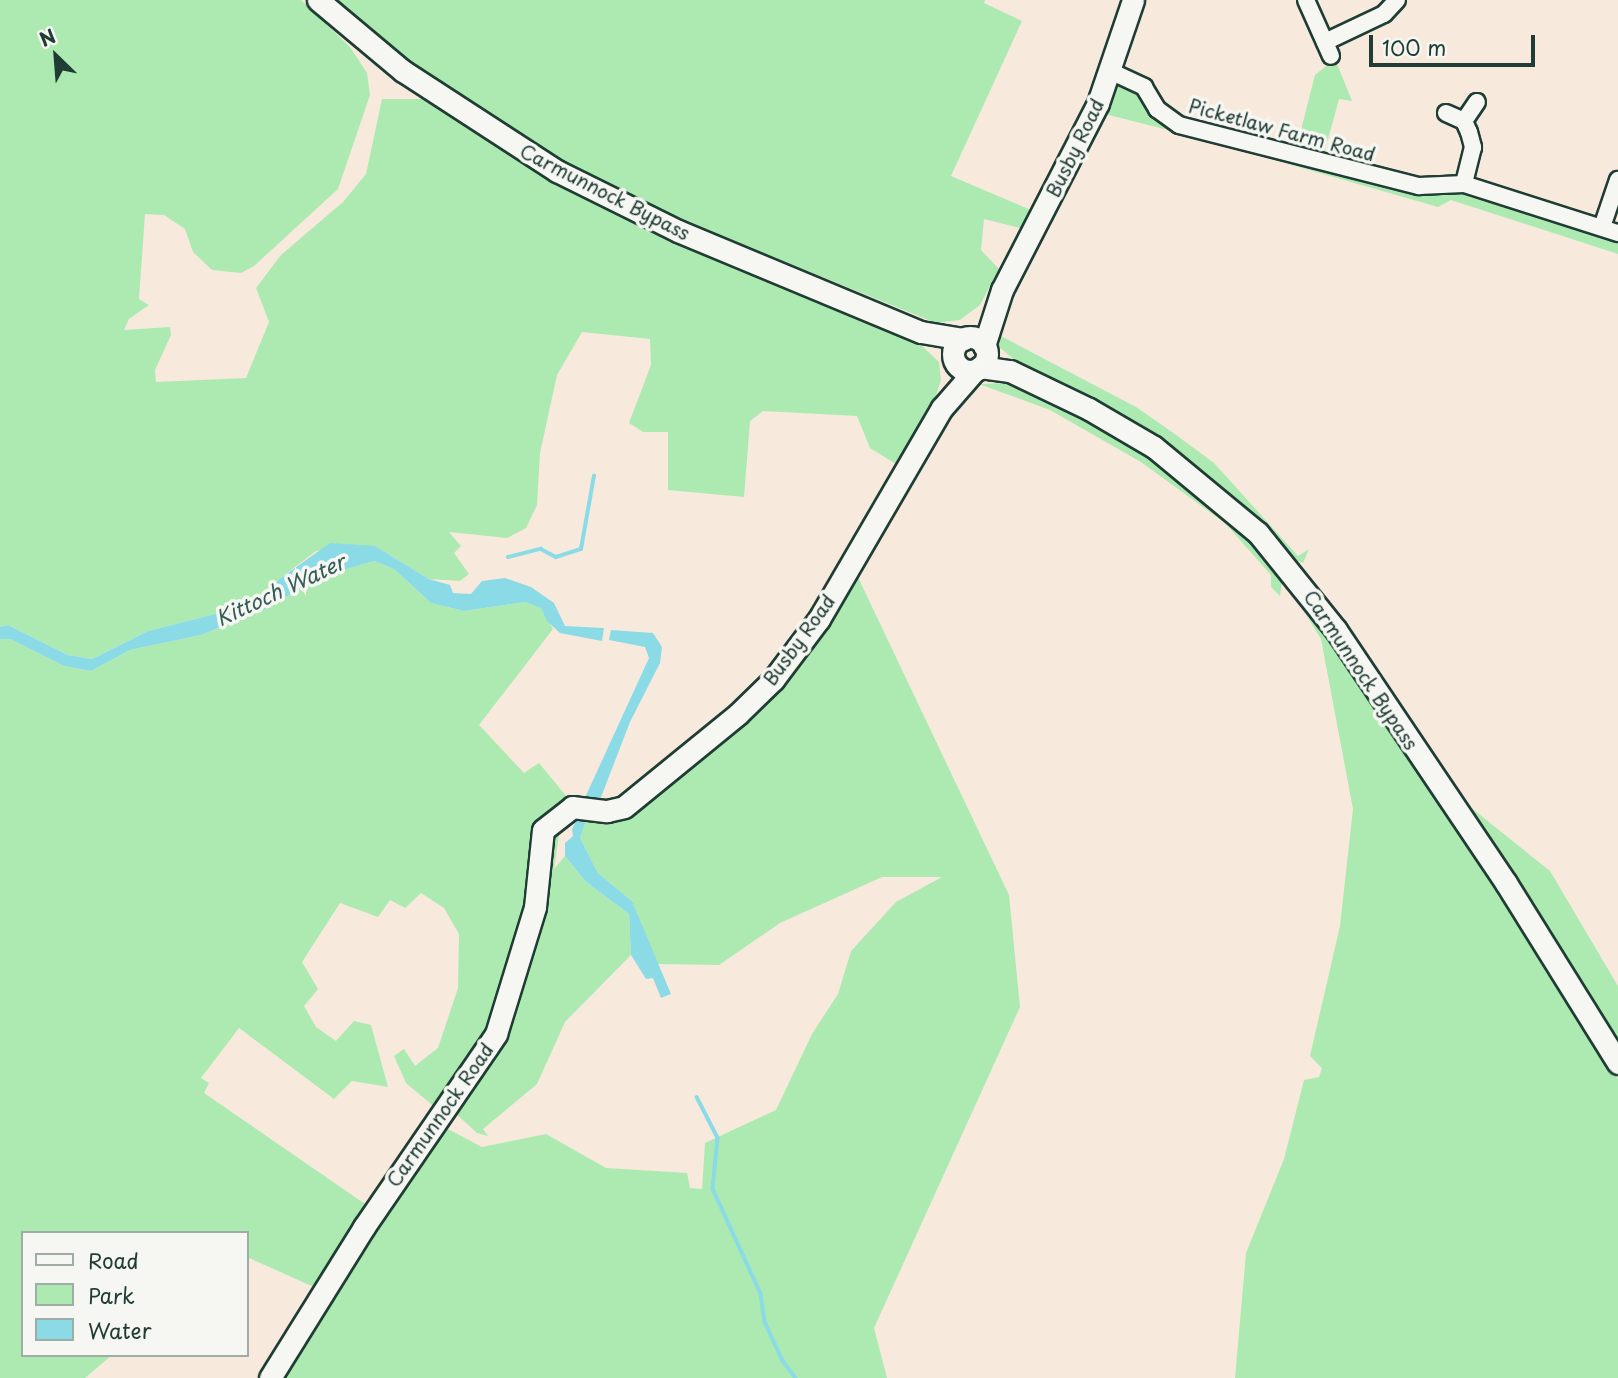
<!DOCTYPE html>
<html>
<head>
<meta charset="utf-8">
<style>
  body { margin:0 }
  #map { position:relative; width:1618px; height:1378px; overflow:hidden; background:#f8e9dd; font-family:"Playpen Sans",sans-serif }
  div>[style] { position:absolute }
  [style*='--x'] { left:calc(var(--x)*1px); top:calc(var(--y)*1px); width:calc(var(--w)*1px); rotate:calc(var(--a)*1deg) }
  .green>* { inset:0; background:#aceab1 }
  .water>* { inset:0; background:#8bdbe7 }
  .stream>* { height:3.5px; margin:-1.75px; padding:0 1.75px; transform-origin:1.75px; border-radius:1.75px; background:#8bdbe7 }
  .roads { filter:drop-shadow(2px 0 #1f3d34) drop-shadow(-2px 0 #1f3d34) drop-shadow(0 2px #1f3d34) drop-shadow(0 -2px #1f3d34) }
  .minor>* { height:16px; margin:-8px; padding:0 8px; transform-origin:8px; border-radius:8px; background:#f6f6f2 }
  .major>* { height:21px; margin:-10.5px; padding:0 10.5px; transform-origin:10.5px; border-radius:10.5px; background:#f6f6f2 }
  .major>.ring { margin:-10.5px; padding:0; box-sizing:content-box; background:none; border:21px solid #f6f6f2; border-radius:50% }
  span { translate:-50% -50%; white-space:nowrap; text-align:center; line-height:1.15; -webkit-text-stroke:7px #f6f6f2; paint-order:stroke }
  .street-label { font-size:19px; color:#1f3d34 }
  .water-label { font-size:21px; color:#355d58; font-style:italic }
  .legend { position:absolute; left:21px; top:1231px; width:228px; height:126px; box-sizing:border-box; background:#f6f6f2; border:2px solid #a0aca6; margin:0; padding:9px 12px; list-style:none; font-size:21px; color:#1f3d34 }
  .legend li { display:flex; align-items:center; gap:14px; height:35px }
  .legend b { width:35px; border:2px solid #a0aca6 }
  .north { position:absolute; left:21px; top:21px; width:70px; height:70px; -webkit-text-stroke:5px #f6f6f2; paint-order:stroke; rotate:335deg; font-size:19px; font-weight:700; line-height:28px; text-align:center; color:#1f3d34 }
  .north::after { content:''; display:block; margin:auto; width:24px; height:32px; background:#1f3d34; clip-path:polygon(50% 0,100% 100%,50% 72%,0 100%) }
  .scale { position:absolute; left:1369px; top:35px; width:166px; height:32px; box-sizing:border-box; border:4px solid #1f3d34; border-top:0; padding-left:9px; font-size:21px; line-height:24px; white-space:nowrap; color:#1f3d34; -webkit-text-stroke:5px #f6f6f2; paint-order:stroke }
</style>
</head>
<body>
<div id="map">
  <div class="green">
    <i style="clip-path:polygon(0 0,301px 0,350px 47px,367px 73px,370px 95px,338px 189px,254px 266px,241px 273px,212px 270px,193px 252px,185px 229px,164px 215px,145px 214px,139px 299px,149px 305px,129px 319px,124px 330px,170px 327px,171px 335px,155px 370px,156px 382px,246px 378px,269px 322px,256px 288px,281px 255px,343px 202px,366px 174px,382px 99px,422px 99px,575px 192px,710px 256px,918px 342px,939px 362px,941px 380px,932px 408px,896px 464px,870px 448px,857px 416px,763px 411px,750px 421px,744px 497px,668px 490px,668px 432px,643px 432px,629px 423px,651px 365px,650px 339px,582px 332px,557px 375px,540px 453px,537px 505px,526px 528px,507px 538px,449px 532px,461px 546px,454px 553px,469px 574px,460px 581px,429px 579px,375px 546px,316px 551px,278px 580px,266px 594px,231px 610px,148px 631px,92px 659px,68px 655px,8px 625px,0 627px)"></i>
    <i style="clip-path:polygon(333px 0,985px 0,984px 3px,1022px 21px,951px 176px,1031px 210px,1020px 228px,984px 219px,981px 250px,999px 269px,980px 305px,960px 320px,936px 323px,669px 215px,604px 182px,510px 132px,420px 72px)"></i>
    <i style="clip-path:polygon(1335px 59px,1352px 101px,1339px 99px,1324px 154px,1316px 152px,1318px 141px,1303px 138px,1302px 126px,1315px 75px)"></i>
    <i style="clip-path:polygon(1123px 84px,1137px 91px,1146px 108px,1176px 132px,1105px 114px,1115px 86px)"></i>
    <i style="clip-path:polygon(1269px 155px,1452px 189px,1618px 239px,1618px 254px,1451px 200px,1438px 207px,1267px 158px)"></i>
    <i style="clip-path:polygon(1012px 284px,1001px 336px,1136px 407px,1172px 432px,1214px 463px,1298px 556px,1309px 549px,1303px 563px,1293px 559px,1246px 510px,1171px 448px,1022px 366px,994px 343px)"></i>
    <i style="clip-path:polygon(1007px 383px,1068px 408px,1165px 466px,1252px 540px,1283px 575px,1280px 596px,1271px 587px,1271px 575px,1225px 523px,1141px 462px,1050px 410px,979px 384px)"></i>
    <i style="clip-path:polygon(374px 561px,394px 569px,431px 603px,464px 611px,525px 602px,541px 608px,553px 629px,479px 725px,524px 773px,539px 763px,567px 797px,577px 819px,559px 835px,554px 869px,565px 856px,586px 882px,629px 914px,631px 955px,565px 1022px,537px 1084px,483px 1129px,488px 1136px,477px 1133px,451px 1109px,437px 1109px,406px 1083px,394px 1056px,404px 1049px,415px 1066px,438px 1048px,458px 988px,459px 934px,444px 908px,421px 893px,405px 908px,390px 900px,378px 917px,340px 903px,302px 962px,318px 989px,304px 1006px,316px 1027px,336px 1041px,354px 1021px,371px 1025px,388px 1087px,352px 1081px,334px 1099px,239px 1028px,201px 1078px,209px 1083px,204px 1093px,368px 1206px,316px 1288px,247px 1257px,247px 1233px,23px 1233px,23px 1355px,112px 1355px,85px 1378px,0 1378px,0 639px,10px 639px,64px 666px,91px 671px,130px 650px,201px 635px,270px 607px,317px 578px)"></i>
    <i style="clip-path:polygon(855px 571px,1009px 895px,1020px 1007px,874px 1328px,887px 1378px,280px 1378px,446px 1128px,482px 1147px,546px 1134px,606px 1168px,687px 1173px,690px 1188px,702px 1189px,705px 1143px,776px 1110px,812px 1034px,838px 994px,851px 951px,896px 902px,942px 877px,882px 877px,780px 923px,719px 965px,657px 964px,632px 901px,598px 873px,580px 838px,588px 815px,603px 820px,746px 717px)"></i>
    <i style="clip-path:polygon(1289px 587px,1338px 644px,1618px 1079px,1618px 1378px,1235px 1378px,1246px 1253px,1284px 1159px,1304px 1080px,1319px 1077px,1322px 1068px,1310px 1056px,1340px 926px,1353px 809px,1321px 639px)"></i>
    <i style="clip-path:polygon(1459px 798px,1550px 871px,1618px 986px,1618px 1047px)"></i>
  </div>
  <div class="water">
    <i style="clip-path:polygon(330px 543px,375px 546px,429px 579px,450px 585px,453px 593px,471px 594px,482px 581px,505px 578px,531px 587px,554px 603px,565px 626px,604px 628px,602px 641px,560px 633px,547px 621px,541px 608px,525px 602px,464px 611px,431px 603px,394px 569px,374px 561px,317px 578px,270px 607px,201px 635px,130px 650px,91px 671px,64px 666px,10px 639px,0 639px,0 627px,8px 625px,68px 655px,92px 659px,148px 631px,231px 610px,266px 594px,278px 580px)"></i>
    <i style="clip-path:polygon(611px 630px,653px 633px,662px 647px,660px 663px,630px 722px,598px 805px,583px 802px,649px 658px,645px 647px,609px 640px)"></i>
    <i style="clip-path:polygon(581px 812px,588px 815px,580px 838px,598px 873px,632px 901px,671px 994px,661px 998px,653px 978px,646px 979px,631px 955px,629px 914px,586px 882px,565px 856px,565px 843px,573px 836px,572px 829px)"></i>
  </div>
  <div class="stream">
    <i style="--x:508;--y:557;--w:34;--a:-14"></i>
    <i style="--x:541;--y:549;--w:17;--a:28"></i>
    <i style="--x:556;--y:557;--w:26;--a:-18"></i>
    <i style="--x:581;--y:549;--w:74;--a:-79.9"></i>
    <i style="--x:697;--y:1097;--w:46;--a:62.9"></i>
    <i style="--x:718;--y:1138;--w:51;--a:95.6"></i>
    <i style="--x:713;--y:1189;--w:115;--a:65.4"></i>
    <i style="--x:761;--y:1294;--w:28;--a:82"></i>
    <i style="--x:765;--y:1322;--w:43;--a:65.2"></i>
    <i style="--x:783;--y:1361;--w:21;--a:53"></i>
  </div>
  <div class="roads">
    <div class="minor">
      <i style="--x:1306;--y:0;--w:61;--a:65.9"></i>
      <i style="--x:1325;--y:42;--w:65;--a:-25.4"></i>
      <i style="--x:1384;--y:14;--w:19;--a:-47"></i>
      <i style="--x:1110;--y:71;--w:38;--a:25"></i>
      <i style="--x:1144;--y:87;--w:26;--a:59"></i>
      <i style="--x:1157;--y:109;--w:27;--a:36"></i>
      <i style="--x:1179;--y:125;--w:248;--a:14.3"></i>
      <i style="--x:1419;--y:186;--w:45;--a:-2.5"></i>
      <i style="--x:1464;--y:184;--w:162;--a:17.7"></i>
      <i style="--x:1446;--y:113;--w:20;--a:24"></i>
      <i style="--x:1464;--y:121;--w:12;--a:66"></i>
      <i style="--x:1469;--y:132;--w:16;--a:75"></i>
      <i style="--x:1473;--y:147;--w:38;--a:104"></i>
      <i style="--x:1464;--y:121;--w:23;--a:-56"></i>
      <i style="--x:1602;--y:227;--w:50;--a:-71.2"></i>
    </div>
    <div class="major">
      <i style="--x:318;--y:0;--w:111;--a:39.9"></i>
      <i style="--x:403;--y:71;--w:184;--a:33"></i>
      <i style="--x:557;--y:171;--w:135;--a:26.4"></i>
      <i style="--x:678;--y:231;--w:263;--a:22.6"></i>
      <i style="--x:921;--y:332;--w:43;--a:9.5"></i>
      <i class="ring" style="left:953px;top:337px;width:13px;height:13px"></i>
      <i style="--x:984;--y:346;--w:59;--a:-72.2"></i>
      <i style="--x:1002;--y:290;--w:210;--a:-62.8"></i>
      <i style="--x:1098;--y:103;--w:109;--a:-71.2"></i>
      <i style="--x:980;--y:367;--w:30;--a:8"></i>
      <i style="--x:1010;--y:371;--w:88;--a:25.7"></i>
      <i style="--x:1089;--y:409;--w:75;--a:30.3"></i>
      <i style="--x:1154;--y:447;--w:135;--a:39.6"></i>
      <i style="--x:1258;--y:533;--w:124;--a:51.2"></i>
      <i style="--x:1336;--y:630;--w:305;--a:56.1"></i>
      <i style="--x:1506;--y:883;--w:212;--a:58.1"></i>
      <i style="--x:270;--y:1378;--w:178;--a:-58.1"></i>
      <i style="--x:364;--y:1227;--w:234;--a:-55.6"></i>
      <i style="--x:496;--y:1034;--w:133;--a:-72.9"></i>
      <i style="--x:535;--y:907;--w:77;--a:-84.1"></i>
      <i style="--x:543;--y:830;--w:37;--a:-38"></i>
      <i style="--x:572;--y:807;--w:35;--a:7"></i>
      <i style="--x:607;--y:811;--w:17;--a:-13"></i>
      <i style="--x:624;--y:807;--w:147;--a:-39.2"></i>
      <i style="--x:738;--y:714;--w:49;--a:-44.2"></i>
      <i style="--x:773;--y:680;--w:76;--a:-53"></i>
      <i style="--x:819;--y:619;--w:244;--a:-59.8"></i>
      <i style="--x:942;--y:408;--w:50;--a:-49"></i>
    </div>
  </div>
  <div class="street-label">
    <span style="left:1282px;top:130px;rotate:15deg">Picketlaw Farm Road</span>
    <span style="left:1075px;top:148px;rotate:-64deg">Busby Road</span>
    <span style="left:605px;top:192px;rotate:27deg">Carmunnock Bypass</span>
    <span style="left:799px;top:640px;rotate:-54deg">Busby Road</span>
    <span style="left:1361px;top:670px;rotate:56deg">Carmunnock Bypass</span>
    <span style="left:440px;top:1115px;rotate:-55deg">Carmunnock Road</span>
  </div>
  <div class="water-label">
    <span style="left:280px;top:589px;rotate:-25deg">Kittoch Water</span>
  </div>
  <ul class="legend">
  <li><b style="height:9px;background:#f6f6f2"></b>Road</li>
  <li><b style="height:19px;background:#aceab1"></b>Park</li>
  <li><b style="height:19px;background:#8bdbe7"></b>Water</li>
  </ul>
  <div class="north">N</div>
  <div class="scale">100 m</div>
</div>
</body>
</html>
